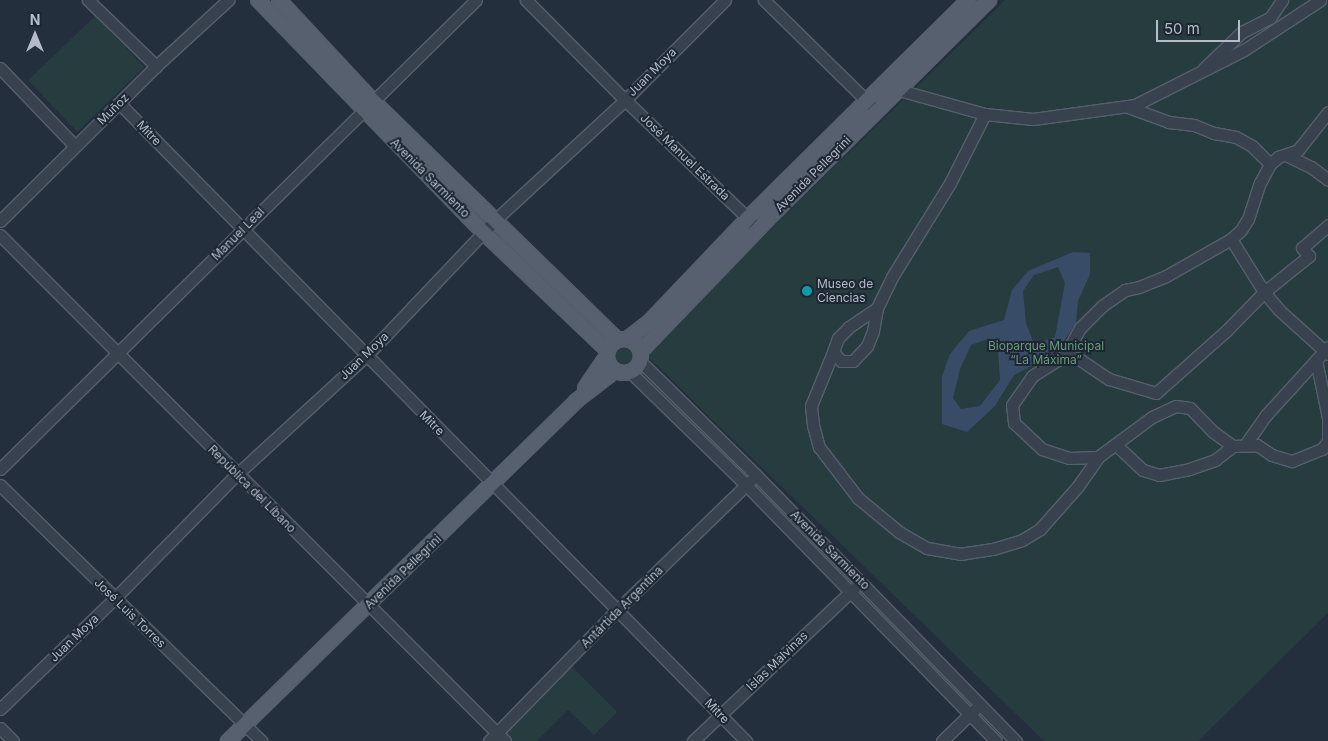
<!DOCTYPE html>
<html>
<head>
<meta charset="utf-8">
<style>
  body { margin:0 }
  #map { position:relative; width:1328px; height:741px; overflow:hidden; background:#242f3e; font-family:Inter,sans-serif }
  div>[style] { position:absolute }
  [style*='--x'] { left:calc(var(--x)*1px); top:calc(var(--y)*1px); width:calc(var(--w)*1px); rotate:calc(var(--a)*1deg) }
  .green>* { inset:0; background:#263c3f; transform-origin:0 0 }
  .round { border-radius:50% }
  .water>* { inset:0; background:#394c67 }
  .roads { filter:drop-shadow(1px 0 #565f6c) drop-shadow(-1px 0 #565f6c) drop-shadow(0 1px #565f6c) drop-shadow(0 -1px #565f6c) }
  .minor>* { height:11px; margin:-5.5px; padding:0 5.5px; transform-origin:5.5px; border-radius:5.5px; background:#38414e }
  .major>* { height:14px; margin:-7px; padding:0 7px; transform-origin:7px; border-radius:7px; background:#56606e }
  .major>.ring { margin:-7px; padding:0; box-sizing:content-box; background:none; border:14px solid #56606e; border-radius:50% }
  .dots>* { width:14px; height:14px; translate:-50% -50%; box-sizing:border-box; border:2px solid #1d2633; border-radius:50% }
  span { translate:-50% -50%; white-space:nowrap; text-align:center; line-height:1.15; -webkit-text-stroke:4px #1d2633; paint-order:stroke }
  .street-label { font-size:12px; color:#b4bcc9 }
  .poi-label { font-size:12px; color:#b4bcc9 }
  .left { translate:0 -50%; text-align:left }
  .park-label { font-size:12px; color:#6b9a76 }
  .north { position:absolute; left:10px; top:10px; width:50px; height:50px; -webkit-text-stroke:4px #1d2633; paint-order:stroke; rotate:0deg; font-size:14px; font-weight:700; line-height:20px; text-align:center; color:#b4bcc9 }
  .north::after { content:''; display:block; margin:auto; width:18px; height:22px; background:#b4bcc9; clip-path:polygon(50% 0,100% 100%,50% 72%,0 100%) }
  .scale { position:absolute; left:1156px; top:20px; width:84px; height:22px; box-sizing:border-box; border:2px solid #b4bcc9; border-top:0; padding-left:6px; font-size:15px; line-height:18px; white-space:nowrap; color:#b4bcc9; -webkit-text-stroke:4px #1d2633; paint-order:stroke }
</style>
</head>
<body>
<div id="map">
  <div class="green">
    <i style="clip-path:polygon(1005px 0,1328px 0,1328px 613px,1198px 741px,1044px 741px,644px 353px)"></i>
    <i style="left:95px;top:16px;width:71px;height:93px;rotate:46deg"></i>
    <i class="round" style="left:614px;top:345px;width:20px;height:20px"></i>
    <i style="clip-path:polygon(643px 371px,739px 466px,738px 467px,707px 437px,696px 432px,639px 375px)"></i>
    <i style="left:770px;top:496px;width:107px;height:5px;rotate:45deg"></i>
    <i style="clip-path:polygon(869px 601px,899px 632px,910px 637px,967px 695px,963px 699px)"></i>
    <i style="clip-path:polygon(570px 665px,617px 712px,594px 735px,568px 710px,537px 741px,512px 741px,504px 732px)"></i>
  </div>
  <div class="water">
    <i style="clip-path:polygon(evenodd,1073px 252px,1090px 253px,1090px 274px,1078px 301px,1076px 323px,1062px 344px,1049px 357px,1014px 375px,995px 406px,967px 432px,942px 424px,942px 376px,950px 354px,969px 331px,1004px 320px,1012px 290px,1028px 271px,1073px 252px,1058px 267px,1065px 283px,1055px 337px,1034px 344px,1026px 323px,1023px 291px,1034px 275px,1058px 267px,1073px 252px,988px 339px,998px 350px,1000px 380px,980px 406px,961px 409px,953px 398px,960px 369px,971px 345px,988px 339px)"></i>
  </div>
  <div class="roads">
    <div class="minor">
      <i style="--x:88;--y:0;--w:95;--a:44.1"></i>
      <i style="--x:526;--y:0;--w:141;--a:45.3"></i>
      <i style="--x:625;--y:100;--w:186;--a:43.9"></i>
      <i style="--x:764;--y:0;--w:151;--a:44.5"></i>
      <i style="--x:0;--y:68;--w:108;--a:46.1"></i>
      <i style="--x:1204;--y:68;--w:52;--a:-43.5"></i>
      <i style="--x:1242;--y:32;--w:31;--a:-27"></i>
      <i style="--x:1270;--y:18;--w:22;--a:-56"></i>
      <i style="--x:899;--y:90;--w:89;--a:15.6"></i>
      <i style="--x:985;--y:114;--w:48;--a:5.9"></i>
      <i style="--x:1033;--y:119;--w:103;--a:-7.8"></i>
      <i style="--x:1135;--y:105;--w:122;--a:-26.8"></i>
      <i style="--x:1244;--y:50;--w:91;--a:-33.3"></i>
      <i style="--x:119;--y:103;--w:895;--a:45.5"></i>
      <i style="--x:1128;--y:107;--w:44;--a:20.1"></i>
      <i style="--x:1169;--y:122;--w:25;--a:7"></i>
      <i style="--x:1194;--y:125;--w:22;--a:22"></i>
      <i style="--x:1214;--y:133;--w:22;--a:10"></i>
      <i style="--x:1236;--y:137;--w:18;--a:29"></i>
      <i style="--x:1252;--y:146;--w:25;--a:45"></i>
      <i style="--x:1286;--y:155;--w:28;--a:26"></i>
      <i style="--x:1311;--y:167;--w:21;--a:37"></i>
      <i style="--x:0;--y:221;--w:220;--a:-44.8"></i>
      <i style="--x:156;--y:66;--w:98;--a:-42.5"></i>
      <i style="--x:0;--y:235;--w:715;--a:45.06"></i>
      <i style="--x:1231;--y:239;--w:62;--a:58.1"></i>
      <i style="--x:1264;--y:292;--w:23;--a:50"></i>
      <i style="--x:1279;--y:310;--w:66;--a:41.9"></i>
      <i style="--x:877;--y:308;--w:34;--a:146"></i>
      <i style="--x:849;--y:327;--w:16;--a:135"></i>
      <i style="--x:838;--y:338;--w:15;--a:110"></i>
      <i style="--x:833;--y:352;--w:12;--a:48"></i>
      <i style="--x:841;--y:361;--w:12;--a:0"></i>
      <i style="--x:853;--y:361;--w:21;--a:-47"></i>
      <i style="--x:867;--y:346;--w:16;--a:-68"></i>
      <i style="--x:873;--y:331;--w:23;--a:-80"></i>
      <i style="--x:877;--y:308;--w:34;--a:-64"></i>
      <i style="--x:892;--y:277;--w:110;--a:-58.3"></i>
      <i style="--x:950;--y:183;--w:77;--a:-63.1"></i>
      <i style="--x:833;--y:352;--w:58;--a:112.2"></i>
      <i style="--x:811;--y:406;--w:19;--a:84"></i>
      <i style="--x:813;--y:425;--w:23;--a:75"></i>
      <i style="--x:819;--y:447;--w:64;--a:52.6"></i>
      <i style="--x:858;--y:498;--w:53;--a:39.7"></i>
      <i style="--x:899;--y:532;--w:32;--a:30"></i>
      <i style="--x:927;--y:548;--w:34;--a:10"></i>
      <i style="--x:960;--y:554;--w:33;--a:-9"></i>
      <i style="--x:993;--y:549;--w:30;--a:-17"></i>
      <i style="--x:1022;--y:540;--w:21;--a:-31"></i>
      <i style="--x:1040;--y:529;--w:57;--a:-48.5"></i>
      <i style="--x:1078;--y:486;--w:35;--a:-55"></i>
      <i style="--x:1098;--y:457;--w:67;--a:-36.5"></i>
      <i style="--x:1152;--y:417;--w:26;--a:-25"></i>
      <i style="--x:1176;--y:406;--w:14;--a:8"></i>
      <i style="--x:1190;--y:408;--w:32;--a:46"></i>
      <i style="--x:1212;--y:431;--w:26;--a:36"></i>
      <i style="--x:1233;--y:446;--w:24;--a:-2"></i>
      <i style="--x:1257;--y:445;--w:18;--a:34"></i>
      <i style="--x:1272;--y:455;--w:21;--a:17"></i>
      <i style="--x:1292;--y:461;--w:32;--a:-22"></i>
      <i style="--x:1322;--y:449;--w:10;--a:-53"></i>
      <i style="--x:1065;--y:355;--w:31;--a:-61"></i>
      <i style="--x:1080;--y:328;--w:31;--a:-45"></i>
      <i style="--x:1102;--y:306;--w:28;--a:-35"></i>
      <i style="--x:1125;--y:290;--w:14;--a:-12"></i>
      <i style="--x:1139;--y:287;--w:29;--a:-22"></i>
      <i style="--x:1166;--y:276;--w:75;--a:-29.6"></i>
      <i style="--x:1231;--y:239;--w:13;--a:-42"></i>
      <i style="--x:1241;--y:230;--w:13;--a:-58"></i>
      <i style="--x:1248;--y:219;--w:38;--a:-72"></i>
      <i style="--x:1260;--y:183;--w:21;--a:-62"></i>
      <i style="--x:1270;--y:164;--w:11;--a:-41"></i>
      <i style="--x:1278;--y:157;--w:21;--a:-19"></i>
      <i style="--x:1298;--y:150;--w:48;--a:-51.7"></i>
      <i style="--x:1316;--y:360;--w:59;--a:78.3"></i>
      <i style="--x:1328;--y:418;--w:22;--a:90"></i>
      <i style="--x:640;--y:361;--w:163;--a:44.5"></i>
      <i style="--x:756;--y:475;--w:372;--a:45.7"></i>
      <i style="--x:630;--y:372;--w:162;--a:44.2"></i>
      <i style="--x:746;--y:485;--w:358;--a:45.7"></i>
      <i style="--x:1116;--y:445;--w:37;--a:43"></i>
      <i style="--x:1143;--y:470;--w:17;--a:17"></i>
      <i style="--x:1159;--y:475;--w:31;--a:-11"></i>
      <i style="--x:1189;--y:469;--w:28;--a:-19"></i>
      <i style="--x:1215;--y:460;--w:23;--a:-38"></i>
      <i style="--x:1245;--y:445;--w:37;--a:-55"></i>
      <i style="--x:1266;--y:415;--w:92;--a:-47.6"></i>
      <i style="--x:1098;--y:457;--w:29;--a:178"></i>
      <i style="--x:1069;--y:458;--w:28;--a:-162"></i>
      <i style="--x:1042;--y:449;--w:38;--a:-137"></i>
      <i style="--x:1014;--y:423;--w:18;--a:-96"></i>
      <i style="--x:1012;--y:405;--w:35;--a:-55"></i>
      <i style="--x:1032;--y:376;--w:39;--a:-32"></i>
      <i style="--x:1065;--y:355;--w:15;--a:16"></i>
      <i style="--x:1079;--y:359;--w:36;--a:34"></i>
      <i style="--x:1109;--y:379;--w:49;--a:16.6"></i>
      <i style="--x:1156;--y:393;--w:94;--a:-41.5"></i>
      <i style="--x:1226;--y:331;--w:54;--a:-45.7"></i>
      <i style="--x:1264;--y:292;--w:58;--a:-38.7"></i>
      <i style="--x:1309;--y:256;--w:11;--a:-131"></i>
      <i style="--x:1302;--y:248;--w:35;--a:-41"></i>
      <i style="--x:0;--y:469;--w:668;--a:-44.58"></i>
      <i style="--x:0;--y:485;--w:366;--a:44.4"></i>
      <i style="--x:0;--y:709;--w:160;--a:-44"></i>
      <i style="--x:115;--y:598;--w:174;--a:-45.5"></i>
      <i style="--x:237;--y:474;--w:175;--a:-42.5"></i>
      <i style="--x:366;--y:356;--w:187;--a:-46.5"></i>
      <i style="--x:495;--y:220;--w:177;--a:-42.7"></i>
      <i style="--x:625;--y:100;--w:141;--a:-45"></i>
      <i style="--x:0;--y:728;--w:18;--a:45"></i>
      <i style="--x:489;--y:741;--w:185;--a:-45.7"></i>
      <i style="--x:618;--y:609;--w:184;--a:-44.1"></i>
      <i style="--x:693;--y:741;--w:222;--a:-43.5"></i>
      <i style="--x:942;--y:741;--w:45;--a:-44.1"></i>
    </div>
    <div class="major">
      <i style="--x:258;--y:0;--w:325;--a:45.9"></i>
      <i style="--x:484;--y:233;--w:170;--a:43.6"></i>
      <i style="--x:279;--y:0;--w:138;--a:47.1"></i>
      <i style="--x:373;--y:101;--w:341;--a:44.3"></i>
      <i class="ring" style="left:607px;top:339px;width:20px;height:20px"></i>
      <i style="--x:627;--y:339;--w:31;--a:-38"></i>
      <i style="--x:651;--y:320;--w:141;--a:-46.4"></i>
      <i style="--x:748;--y:218;--w:310;--a:-44.7"></i>
      <i style="--x:641;--y:351;--w:190;--a:-46.1"></i>
      <i style="--x:773;--y:214;--w:304;--a:-44.7"></i>
      <i style="--x:585;--y:388;--w:37;--a:-56"></i>
      <i style="--x:228;--y:741;--w:487;--a:-44.3"></i>
      <i style="--x:576;--y:401;--w:49;--a:-37.6"></i>
    </div>
  </div>
  <div class="dots">
    <i style="left:807px;top:291px;background:#0f9aa8"></i>
  </div>
  <div class="street-label">
    <span style="left:652px;top:72px;rotate:-45deg">Juan Moya</span>
    <span style="left:113px;top:109px;rotate:-45deg">Muñoz</span>
    <span style="left:149px;top:133px;rotate:46deg">Mitre</span>
    <span style="left:685px;top:157px;rotate:44deg">José Manuel Estrada</span>
    <span style="left:813px;top:174px;rotate:-45deg">Avenida Pellegrini</span>
    <span style="left:430px;top:178px;rotate:45deg">Avenida Sarmiento</span>
    <span style="left:238px;top:234px;rotate:-45deg">Manuel Leal</span>
    <span style="left:364px;top:356px;rotate:-44deg">Juan Moya</span>
    <span style="left:432px;top:423px;rotate:45deg">Mitre</span>
    <span style="left:252px;top:489px;rotate:45deg">República del Líbano</span>
    <span style="left:830px;top:550px;rotate:45deg">Avenida Sarmiento</span>
    <span style="left:403px;top:572px;rotate:-44deg">Avenida Pellegrini</span>
    <span style="left:622px;top:607px;rotate:-45deg">Antártida Argentina</span>
    <span style="left:130px;top:613px;rotate:44deg">José Luis Torres</span>
    <span style="left:74px;top:638px;rotate:-44deg">Juan Moya</span>
    <span style="left:777px;top:661px;rotate:-44deg">Islas Malvinas</span>
    <span style="left:717px;top:711px;rotate:46deg">Mitre</span>
  </div>
  <div class="poi-label">
    <span class="left" style="left:817px;top:291px">Museo de<br>Ciencias</span>
  </div>
  <div class="park-label">
    <span style="left:1046px;top:353px">Bioparque Municipal<br>“La Máxima”</span>
  </div>
  <div class="north">N</div>
  <div class="scale">50 m</div>
</div>
</body>
</html>
